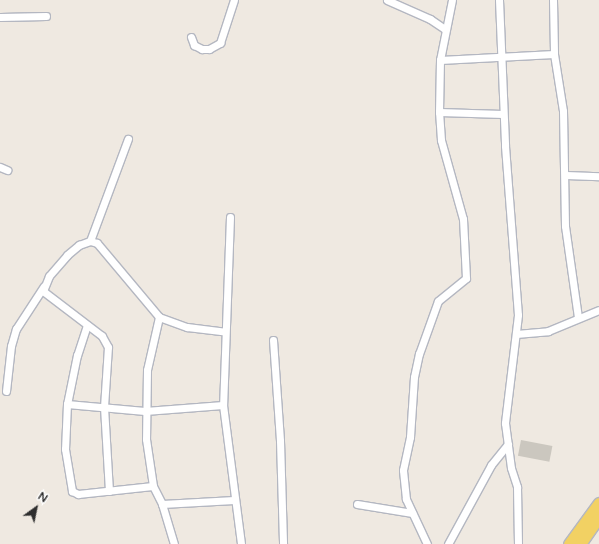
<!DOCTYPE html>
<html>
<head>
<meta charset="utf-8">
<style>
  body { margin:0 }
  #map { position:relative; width:599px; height:544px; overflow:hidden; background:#efe9e1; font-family:"Varela Round",sans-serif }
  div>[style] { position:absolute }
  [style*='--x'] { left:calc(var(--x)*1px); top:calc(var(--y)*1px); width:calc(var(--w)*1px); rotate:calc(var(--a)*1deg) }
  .building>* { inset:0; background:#cbc7bf; transform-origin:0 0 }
  .roads { filter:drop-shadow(1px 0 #b4b7c1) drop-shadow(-1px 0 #b4b7c1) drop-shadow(0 1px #b4b7c1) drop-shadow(0 -1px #b4b7c1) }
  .street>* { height:7px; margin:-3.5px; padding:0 3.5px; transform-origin:3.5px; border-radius:3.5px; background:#fff }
  .primary>* { height:11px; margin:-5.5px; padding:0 5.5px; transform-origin:5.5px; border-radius:5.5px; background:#f2d163 }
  span { translate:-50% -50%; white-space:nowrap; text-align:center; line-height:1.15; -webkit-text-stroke:3px #fff; paint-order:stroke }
  .north { position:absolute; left:16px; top:488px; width:40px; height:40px; -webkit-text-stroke:3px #fff; paint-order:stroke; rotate:33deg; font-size:11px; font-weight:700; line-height:16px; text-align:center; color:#2e2e2e }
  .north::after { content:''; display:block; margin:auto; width:14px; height:18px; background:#2e2e2e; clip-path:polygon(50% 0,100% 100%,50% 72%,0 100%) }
</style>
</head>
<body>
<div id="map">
  <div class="building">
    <i style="left:521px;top:440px;width:32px;height:16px;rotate:11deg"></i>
  </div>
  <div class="roads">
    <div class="street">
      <i style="--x:387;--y:0;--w:47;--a:23.8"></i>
      <i style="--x:430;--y:19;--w:18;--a:34"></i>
      <i style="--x:499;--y:0;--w:146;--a:87.6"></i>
      <i style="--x:505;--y:146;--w:169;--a:85.6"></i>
      <i style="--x:518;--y:315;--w:109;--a:96.9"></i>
      <i style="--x:505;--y:423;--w:45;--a:82.4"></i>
      <i style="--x:511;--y:468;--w:20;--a:72"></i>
      <i style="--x:517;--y:487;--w:57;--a:89"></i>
      <i style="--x:553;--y:0;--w:54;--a:88.9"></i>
      <i style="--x:554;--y:54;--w:58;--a:81"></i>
      <i style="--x:563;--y:111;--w:115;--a:89"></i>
      <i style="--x:565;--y:226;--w:92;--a:81.9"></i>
      <i style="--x:0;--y:17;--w:46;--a:-1.2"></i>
      <i style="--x:191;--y:37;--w:9;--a:69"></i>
      <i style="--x:194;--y:45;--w:9;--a:27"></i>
      <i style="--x:202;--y:49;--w:7;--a:0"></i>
      <i style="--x:209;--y:49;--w:13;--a:-29"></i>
      <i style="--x:220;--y:43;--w:45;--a:-72"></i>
      <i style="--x:440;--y:60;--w:114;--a:-3"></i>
      <i style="--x:439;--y:112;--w:64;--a:1.8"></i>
      <i style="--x:0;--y:167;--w:8;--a:23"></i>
      <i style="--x:566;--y:175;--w:33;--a:2"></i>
      <i style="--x:230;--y:217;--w:188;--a:92.1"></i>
      <i style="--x:223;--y:405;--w:140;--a:82.6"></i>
      <i style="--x:90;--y:241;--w:109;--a:-69.6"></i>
      <i style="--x:159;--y:317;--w:30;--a:20"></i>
      <i style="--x:187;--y:327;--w:38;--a:7"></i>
      <i style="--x:87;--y:325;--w:32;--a:108"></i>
      <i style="--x:77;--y:355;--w:50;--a:101.5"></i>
      <i style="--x:67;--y:404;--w:45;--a:92.5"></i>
      <i style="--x:65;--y:449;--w:43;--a:80.5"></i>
      <i style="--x:72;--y:491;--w:7;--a:27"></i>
      <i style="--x:78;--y:494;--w:75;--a:-6.1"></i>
      <i style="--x:516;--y:334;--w:32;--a:-5"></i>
      <i style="--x:548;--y:331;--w:55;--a:-22.4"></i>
      <i style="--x:273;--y:340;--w:101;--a:86"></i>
      <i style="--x:280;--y:441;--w:103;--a:88.3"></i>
      <i style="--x:6;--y:391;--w:45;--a:-83.7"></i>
      <i style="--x:11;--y:346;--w:18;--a:-74"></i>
      <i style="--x:16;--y:329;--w:51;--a:-56.9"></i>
      <i style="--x:67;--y:404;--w:78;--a:5.1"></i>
      <i style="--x:145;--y:411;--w:78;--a:-4.4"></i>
      <i style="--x:109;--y:491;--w:84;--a:-93.4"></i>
      <i style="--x:104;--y:407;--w:60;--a:-86.2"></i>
      <i style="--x:108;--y:347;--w:13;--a:-119"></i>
      <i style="--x:102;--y:336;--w:74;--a:-142.7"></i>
      <i style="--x:43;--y:291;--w:16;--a:-68"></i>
      <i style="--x:49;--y:276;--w:28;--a:-49"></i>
      <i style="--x:67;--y:255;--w:16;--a:-40"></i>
      <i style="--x:79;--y:245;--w:12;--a:-20"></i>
      <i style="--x:90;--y:241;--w:7;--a:16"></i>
      <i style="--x:97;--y:243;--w:97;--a:50"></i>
      <i style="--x:159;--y:317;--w:54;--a:102.8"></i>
      <i style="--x:147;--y:370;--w:69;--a:90.8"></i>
      <i style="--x:146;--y:439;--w:48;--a:81.5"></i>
      <i style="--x:153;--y:486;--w:20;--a:63"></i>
      <i style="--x:162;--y:504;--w:42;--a:73.3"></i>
      <i style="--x:162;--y:504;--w:72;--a:-3.2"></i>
      <i style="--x:357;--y:504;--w:56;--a:9.3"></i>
      <i style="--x:427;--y:544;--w:50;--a:-115"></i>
      <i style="--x:406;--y:499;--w:29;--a:-96"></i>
      <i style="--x:403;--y:470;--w:34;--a:-78"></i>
      <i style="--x:410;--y:437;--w:60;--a:-86.2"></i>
      <i style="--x:414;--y:377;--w:24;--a:-78"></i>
      <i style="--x:419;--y:354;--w:56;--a:-70.3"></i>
      <i style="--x:438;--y:301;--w:36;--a:-39"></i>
      <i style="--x:466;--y:278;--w:59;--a:-92.9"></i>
      <i style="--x:463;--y:219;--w:82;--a:-105.6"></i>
      <i style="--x:441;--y:140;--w:28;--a:-94"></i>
      <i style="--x:439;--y:112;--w:52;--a:-88.9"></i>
      <i style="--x:440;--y:60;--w:61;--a:-78.7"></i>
      <i style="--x:448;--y:544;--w:90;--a:-61.4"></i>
      <i style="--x:491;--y:465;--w:27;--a:-51"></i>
    </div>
    <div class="primary">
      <i style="--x:569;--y:544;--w:51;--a:-53.8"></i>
      <i style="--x:580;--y:544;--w:33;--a:-55"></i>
    </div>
  </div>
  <div class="north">N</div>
</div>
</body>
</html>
